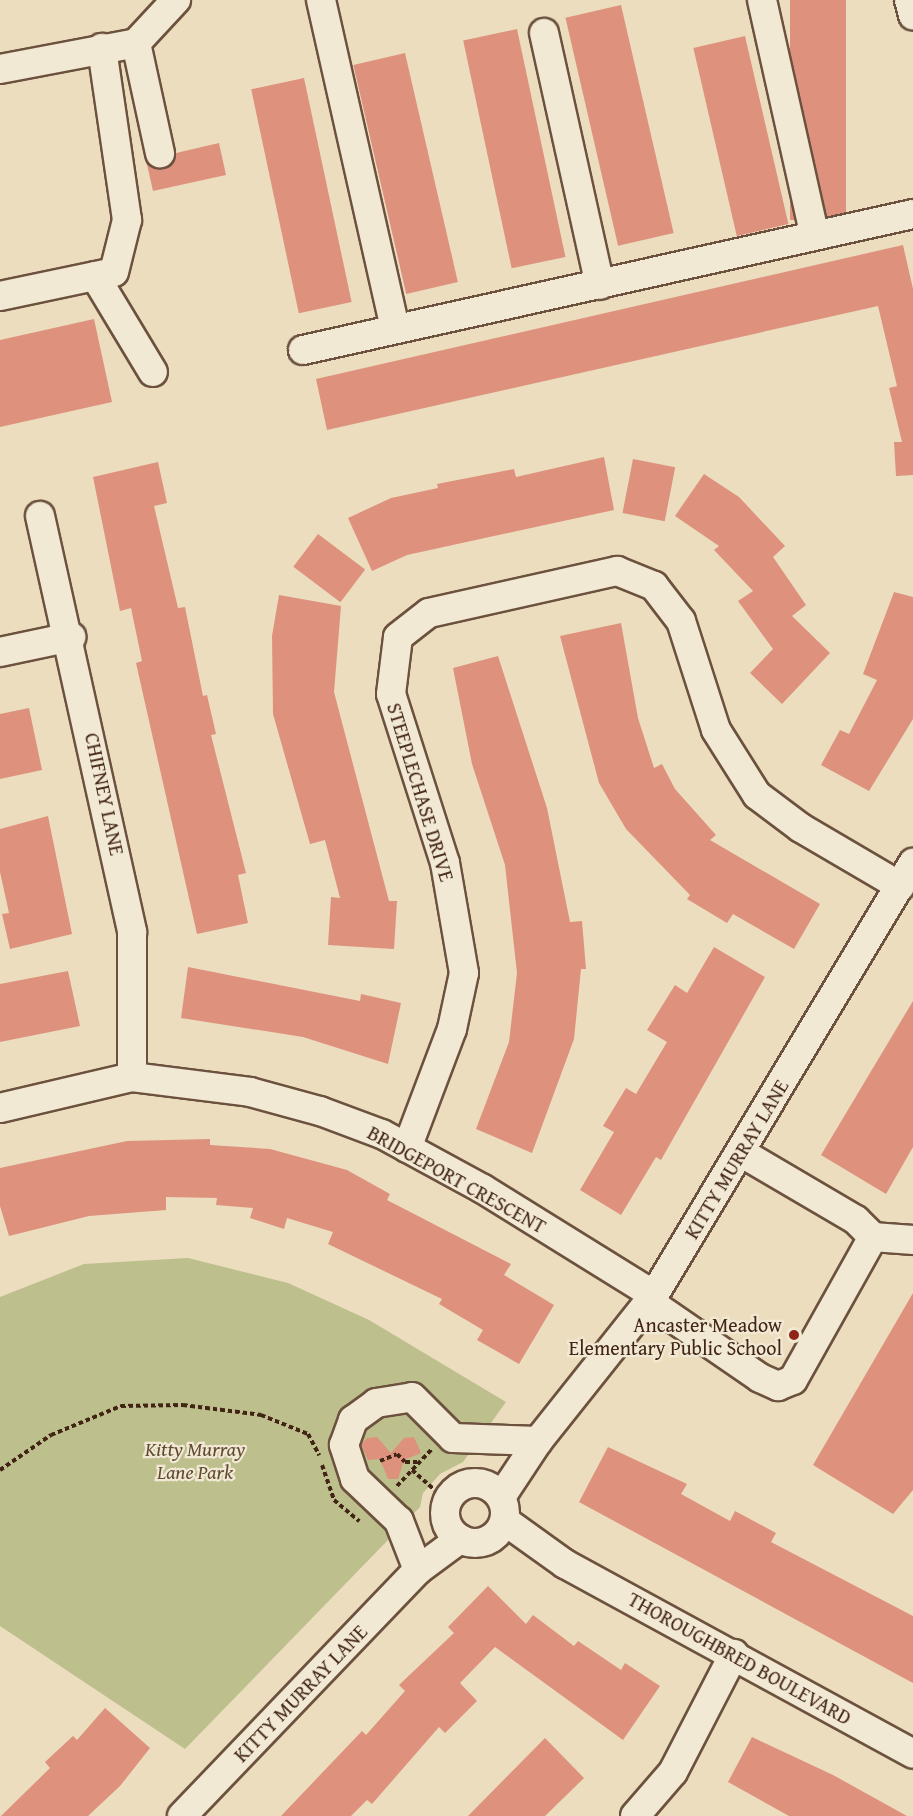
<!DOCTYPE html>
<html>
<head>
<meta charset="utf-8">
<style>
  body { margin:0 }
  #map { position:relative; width:913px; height:1816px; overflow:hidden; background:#ebddbe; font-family:"Gentium Book Plus",serif }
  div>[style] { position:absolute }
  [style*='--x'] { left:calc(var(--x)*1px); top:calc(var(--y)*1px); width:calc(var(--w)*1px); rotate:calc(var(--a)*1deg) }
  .green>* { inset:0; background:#bdbf8d }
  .building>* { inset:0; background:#de927d; transform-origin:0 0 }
  .path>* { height:4px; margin-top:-2px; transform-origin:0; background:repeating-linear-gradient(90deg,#412414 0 4.5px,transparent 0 7.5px) }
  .roads { filter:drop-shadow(2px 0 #6c523e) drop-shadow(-2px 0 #6c523e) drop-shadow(0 2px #6c523e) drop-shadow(0 -2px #6c523e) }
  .minor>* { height:28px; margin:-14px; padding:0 14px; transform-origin:14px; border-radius:14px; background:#f2e9d5 }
  .minor>.ring { margin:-14px; padding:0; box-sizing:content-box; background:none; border:28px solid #f2e9d5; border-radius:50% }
  .dots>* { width:16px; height:16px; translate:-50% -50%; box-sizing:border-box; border:3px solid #f2e9d5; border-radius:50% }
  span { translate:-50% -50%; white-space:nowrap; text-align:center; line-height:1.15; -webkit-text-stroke:4.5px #f2e9d5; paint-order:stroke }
  .street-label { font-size:20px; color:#412414 }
  .poi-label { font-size:20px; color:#412414 }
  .right { translate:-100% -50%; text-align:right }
  .park-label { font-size:20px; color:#604b32; font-style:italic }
</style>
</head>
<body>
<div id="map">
  <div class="green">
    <i style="clip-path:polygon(188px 1258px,288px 1283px,369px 1320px,506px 1402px,463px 1462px,440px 1474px,423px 1493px,420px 1507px,185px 1749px,0 1626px,0 1297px,84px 1264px)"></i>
  </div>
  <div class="building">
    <i style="left:790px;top:0;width:56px;height:220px"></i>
    <i style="left:621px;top:5px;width:234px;height:57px;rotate:77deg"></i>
    <i style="left:517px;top:29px;width:233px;height:55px;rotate:78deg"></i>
    <i style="left:745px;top:36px;width:193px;height:53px;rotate:77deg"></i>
    <i style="left:405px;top:53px;width:235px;height:53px;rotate:77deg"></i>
    <i style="left:304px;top:78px;width:229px;height:54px;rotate:78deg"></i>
    <i style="clip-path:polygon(219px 143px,226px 175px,153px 191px,146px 160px,164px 169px,176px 153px)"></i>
    <i style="clip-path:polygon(903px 245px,913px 289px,913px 475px,896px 476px,894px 442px,902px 442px,889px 388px,897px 386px,878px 306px,327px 430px,316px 379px)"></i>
    <i style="clip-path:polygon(94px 319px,112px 402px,0 427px,0 340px)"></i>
    <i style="clip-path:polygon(604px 457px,614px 510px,407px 555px,372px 571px,348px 518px,391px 498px,438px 488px,437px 484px,514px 469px,516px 477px)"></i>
    <i style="left:633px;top:459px;width:43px;height:55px;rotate:11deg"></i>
    <i style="clip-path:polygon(158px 462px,167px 503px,154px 506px,178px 608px,185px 607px,203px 696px,207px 695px,216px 734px,211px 735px,246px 873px,238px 875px,248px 923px,197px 934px,136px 663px,142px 661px,131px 608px,120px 611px,93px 477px)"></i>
    <i style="clip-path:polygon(704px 474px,739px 497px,785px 546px,773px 557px,806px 605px,792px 616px,830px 653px,782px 704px,750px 673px,773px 649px,738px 601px,753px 591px,714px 550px,719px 546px,675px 516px)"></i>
    <i style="left:318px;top:534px;width:59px;height:41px;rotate:37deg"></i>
    <i style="clip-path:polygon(894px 592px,913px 597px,913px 719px,869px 791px,821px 765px,840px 730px,849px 734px,877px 680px,863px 674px)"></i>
    <i style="clip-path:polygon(279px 595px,341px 606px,334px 692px,389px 901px,397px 901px,394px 949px,328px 945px,331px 897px,340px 898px,325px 840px,310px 844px,273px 714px,272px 636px)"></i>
    <i style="clip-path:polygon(621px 623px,638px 718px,654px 768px,662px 764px,675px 789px,716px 835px,710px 840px,820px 904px,794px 949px,733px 914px,727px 923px,687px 899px,690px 895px,626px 829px,599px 783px,560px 636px)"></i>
    <i style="clip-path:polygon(498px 656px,547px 808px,570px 922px,582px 921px,586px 969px,581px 969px,574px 1039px,532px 1153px,476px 1129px,509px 1042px,517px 973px,505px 865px,472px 764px,453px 668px)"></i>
    <i style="clip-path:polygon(29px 708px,42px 770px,0 779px,0 714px)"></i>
    <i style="clip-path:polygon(48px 816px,72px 934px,10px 949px,2px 914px,9px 913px,0 872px,0 829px)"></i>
    <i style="clip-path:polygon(714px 947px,765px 977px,661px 1160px,656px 1157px,621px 1215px,580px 1190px,614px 1132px,603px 1126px,626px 1088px,636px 1094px,667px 1042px,647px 1030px,675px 985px,687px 993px)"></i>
    <i style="clip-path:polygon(188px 967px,360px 1001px,361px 994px,401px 1003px,388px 1064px,303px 1037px,181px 1018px)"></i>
    <i style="clip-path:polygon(68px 971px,80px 1026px,0 1042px,0 984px)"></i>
    <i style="clip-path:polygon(913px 1001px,913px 1147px,886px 1194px,821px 1155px)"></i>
    <i style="clip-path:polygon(210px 1139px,210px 1145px,270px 1149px,347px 1170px,390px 1194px,387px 1200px,511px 1264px,504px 1275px,554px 1305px,519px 1364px,477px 1340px,483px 1330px,439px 1304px,442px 1299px,328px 1244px,333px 1232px,287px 1218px,284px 1229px,250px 1218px,253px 1208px,216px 1205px,217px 1198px,166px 1197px,166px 1210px,89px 1216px,9px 1236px,0 1206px,0 1168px,127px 1141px)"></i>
    <i style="clip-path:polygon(913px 1293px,913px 1490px,893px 1514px,813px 1465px)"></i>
    <i style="clip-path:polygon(377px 1437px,391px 1453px,404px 1438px,414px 1437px,421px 1453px,404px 1460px,398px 1479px,388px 1479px,380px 1459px,368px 1460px,361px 1445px,367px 1438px)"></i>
    <i style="clip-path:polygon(608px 1447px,687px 1484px,681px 1494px,730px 1521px,735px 1511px,776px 1533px,771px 1542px,913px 1616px,913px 1683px,579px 1502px)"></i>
    <i style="clip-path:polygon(488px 1586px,526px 1624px,533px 1615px,574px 1646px,578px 1641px,621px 1670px,625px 1663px,660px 1686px,623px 1740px,495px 1647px,460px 1683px,477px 1701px,445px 1733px,439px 1727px,372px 1804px,367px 1800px,351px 1816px,281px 1816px,362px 1731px,366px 1735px,405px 1691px,399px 1685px,454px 1633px,448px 1627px)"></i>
    <i style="clip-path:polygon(105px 1708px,150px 1748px,120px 1786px,88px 1816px,1px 1816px,50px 1768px,45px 1762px,73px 1736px,77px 1740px)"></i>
    <i style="clip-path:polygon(752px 1737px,833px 1775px,907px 1816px,789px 1816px,728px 1782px)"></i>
    <i style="clip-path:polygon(545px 1738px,584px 1778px,545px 1816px,468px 1816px)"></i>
  </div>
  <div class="path">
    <i style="--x:380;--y:1461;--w:18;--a:-22"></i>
    <i style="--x:397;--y:1454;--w:11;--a:45"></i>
    <i style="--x:405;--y:1462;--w:14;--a:0"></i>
    <i style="--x:322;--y:1465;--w:37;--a:71"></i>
    <i style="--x:334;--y:1500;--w:33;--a:40"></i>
    <i style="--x:0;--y:1470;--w:62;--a:-34.5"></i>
    <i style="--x:51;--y:1435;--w:76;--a:-22.5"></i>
    <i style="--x:121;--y:1406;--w:62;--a:-0.9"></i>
    <i style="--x:183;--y:1405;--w:79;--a:7.3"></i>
    <i style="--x:261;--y:1415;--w:51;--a:22"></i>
    <i style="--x:308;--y:1434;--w:24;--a:62"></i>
    <i style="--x:412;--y:1470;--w:45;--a:41.4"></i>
    <i style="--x:397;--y:1486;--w:50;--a:-46.6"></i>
  </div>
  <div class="roads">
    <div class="minor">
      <i style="--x:321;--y:0;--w:336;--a:77.3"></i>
      <i style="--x:762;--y:0;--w:239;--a:77.4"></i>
      <i style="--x:909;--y:0;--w:16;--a:75"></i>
      <i style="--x:544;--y:33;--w:258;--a:77.5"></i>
      <i style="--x:136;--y:43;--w:113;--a:77.7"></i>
      <i style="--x:0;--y:69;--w:138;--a:-10.8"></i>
      <i style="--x:136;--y:43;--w:59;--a:-47.1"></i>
      <i style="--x:95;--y:276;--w:112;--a:58.9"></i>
      <i style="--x:0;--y:296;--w:116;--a:-11.9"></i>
      <i style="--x:114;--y:272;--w:54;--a:-76"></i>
      <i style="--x:127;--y:220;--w:174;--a:-98.3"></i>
      <i style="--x:303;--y:350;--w:625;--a:-12.57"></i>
      <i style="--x:40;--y:516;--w:426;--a:77.5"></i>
      <i style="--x:132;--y:932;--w:145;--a:90"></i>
      <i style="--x:0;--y:652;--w:73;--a:-11.9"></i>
      <i style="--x:0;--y:1108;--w:136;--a:-13.2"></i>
      <i style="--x:132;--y:1077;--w:119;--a:7.2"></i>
      <i style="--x:250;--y:1092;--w:73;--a:15.2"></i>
      <i style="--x:320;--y:1111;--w:66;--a:20.4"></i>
      <i style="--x:382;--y:1134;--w:115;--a:28.6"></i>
      <i style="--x:483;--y:1189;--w:201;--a:31.8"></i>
      <i style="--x:407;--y:1148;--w:127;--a:-69.3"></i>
      <i style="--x:452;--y:1029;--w:57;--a:-77.9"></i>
      <i style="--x:464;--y:973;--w:112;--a:-99.8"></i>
      <i style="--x:445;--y:863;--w:177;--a:-107.7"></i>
      <i style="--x:391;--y:694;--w:57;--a:-83"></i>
      <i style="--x:398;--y:637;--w:39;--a:-38"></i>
      <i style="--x:429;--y:613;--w:193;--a:-12.6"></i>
      <i style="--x:617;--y:571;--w:40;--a:22"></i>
      <i style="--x:654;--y:586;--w:44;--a:52.4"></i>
      <i style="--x:681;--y:621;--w:114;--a:72.2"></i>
      <i style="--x:716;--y:730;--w:77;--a:57.8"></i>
      <i style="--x:757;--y:795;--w:55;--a:36.9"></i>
      <i style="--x:801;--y:828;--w:115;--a:30.4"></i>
      <i style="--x:873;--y:1237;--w:40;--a:4.3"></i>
      <i style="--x:648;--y:1301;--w:136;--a:34.5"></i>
      <i style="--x:760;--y:1378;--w:20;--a:24"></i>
      <i style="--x:778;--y:1386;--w:16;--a:-22"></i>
      <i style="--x:793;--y:1380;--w:164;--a:-60.8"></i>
      <i style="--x:873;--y:1237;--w:24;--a:-135"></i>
      <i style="--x:856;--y:1220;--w:134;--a:-149.6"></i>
      <i class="ring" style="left:445px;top:1483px;width:32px;height:32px"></i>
      <i style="--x:501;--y:1497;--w:67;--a:-56.5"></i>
      <i style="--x:538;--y:1441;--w:186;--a:-51.5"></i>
      <i style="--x:654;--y:1295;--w:504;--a:-59.06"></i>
      <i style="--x:505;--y:1521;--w:74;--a:35.6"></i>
      <i style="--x:565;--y:1564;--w:396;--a:28.6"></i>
      <i style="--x:418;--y:1570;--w:53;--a:-111.2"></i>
      <i style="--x:399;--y:1521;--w:61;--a:-136.3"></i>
      <i style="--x:355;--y:1479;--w:36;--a:-108"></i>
      <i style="--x:344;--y:1445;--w:27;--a:-70"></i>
      <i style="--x:353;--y:1420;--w:29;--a:-36"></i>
      <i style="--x:376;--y:1403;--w:36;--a:-9"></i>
      <i style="--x:412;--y:1397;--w:58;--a:45"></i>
      <i style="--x:453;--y:1438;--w:85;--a:2"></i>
      <i style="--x:182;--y:1816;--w:341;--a:-46.2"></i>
      <i style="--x:418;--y:1570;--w:52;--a:-36.4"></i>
      <i style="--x:635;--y:1816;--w:58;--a:-49.2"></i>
      <i style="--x:673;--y:1772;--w:133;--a:-62.7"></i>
    </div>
  </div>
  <div class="dots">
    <i style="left:794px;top:1335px;background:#8f2418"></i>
  </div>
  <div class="street-label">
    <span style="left:421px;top:792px;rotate:73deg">STEEPLECHASE DRIVE</span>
    <span style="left:105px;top:794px;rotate:78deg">CHIFNEY LANE</span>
    <span style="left:736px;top:1159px;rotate:-59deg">KITTY MURRAY LANE</span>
    <span style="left:457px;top:1179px;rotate:29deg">BRIDGEPORT CRESCENT</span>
    <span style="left:740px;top:1658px;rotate:29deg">THOROUGHBRED BOULEVARD</span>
    <span style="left:300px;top:1693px;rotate:-46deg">KITTY MURRAY LANE</span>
  </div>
  <div class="poi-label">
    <span class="right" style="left:782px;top:1336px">Ancaster Meadow<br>Elementary Public School</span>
  </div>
  <div class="park-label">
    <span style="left:195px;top:1460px">Kitty Murray<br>Lane Park</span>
  </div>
</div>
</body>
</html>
